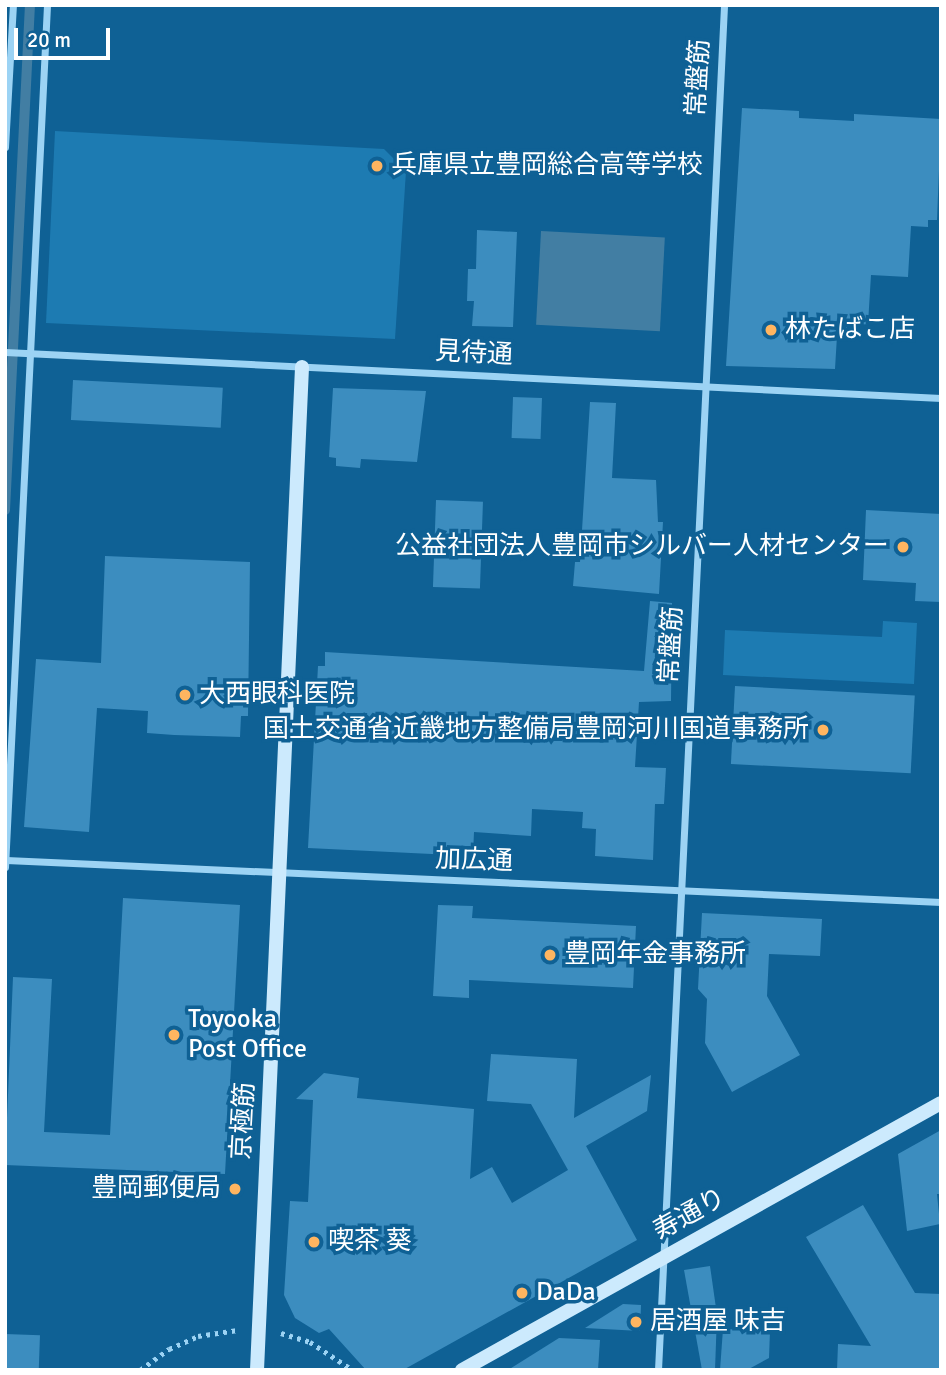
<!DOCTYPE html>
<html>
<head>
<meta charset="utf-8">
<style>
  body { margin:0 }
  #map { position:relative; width:946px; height:1375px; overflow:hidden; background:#0f6195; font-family:Signika,"Noto Sans JP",sans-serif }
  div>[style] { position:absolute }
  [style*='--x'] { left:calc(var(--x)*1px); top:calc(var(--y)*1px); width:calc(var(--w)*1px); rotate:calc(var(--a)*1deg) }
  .green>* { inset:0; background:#1d7bb2 }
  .water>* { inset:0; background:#427ea3; transform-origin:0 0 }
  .stream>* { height:10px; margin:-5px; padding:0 5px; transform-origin:5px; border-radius:5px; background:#427ea3 }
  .building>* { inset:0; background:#3c8dbf; transform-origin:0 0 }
  .path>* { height:4.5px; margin-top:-2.25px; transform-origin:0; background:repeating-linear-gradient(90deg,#9cd3f4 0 3.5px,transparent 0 8.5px) }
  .street>* { height:7px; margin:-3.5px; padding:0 3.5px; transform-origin:3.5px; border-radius:3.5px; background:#9cd3f4 }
  .secondary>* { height:14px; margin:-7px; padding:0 7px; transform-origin:7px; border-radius:7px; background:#cceafd }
  .dots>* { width:19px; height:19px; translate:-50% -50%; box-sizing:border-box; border:4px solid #0f6195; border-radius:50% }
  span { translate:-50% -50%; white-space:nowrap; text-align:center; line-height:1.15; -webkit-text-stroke:7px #0f6195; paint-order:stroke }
  .street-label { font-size:26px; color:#fff }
  .poi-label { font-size:26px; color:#fff }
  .left { translate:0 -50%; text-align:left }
  .right { translate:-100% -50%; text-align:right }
  .frame { position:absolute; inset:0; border:7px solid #fff; pointer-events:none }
  .scale { position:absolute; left:14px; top:28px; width:96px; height:32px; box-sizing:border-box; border:4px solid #fff; border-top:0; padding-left:9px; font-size:21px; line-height:24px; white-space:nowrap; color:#fff; -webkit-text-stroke:5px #0f6195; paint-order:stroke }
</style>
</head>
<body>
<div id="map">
  <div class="green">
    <i style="clip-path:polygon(55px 131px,384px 149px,406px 171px,395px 339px,46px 323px)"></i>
    <i style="clip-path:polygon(883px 621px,917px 623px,914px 684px,723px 675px,725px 630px,882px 637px)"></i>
  </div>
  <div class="water">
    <i style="left:541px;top:231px;width:124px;height:94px;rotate:3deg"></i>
  </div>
  <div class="stream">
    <i style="--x:5;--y:510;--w:506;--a:-87.17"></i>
  </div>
  <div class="building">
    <i style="clip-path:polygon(742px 108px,799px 111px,799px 118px,854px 121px,854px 114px,941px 119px,937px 220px,928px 220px,928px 227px,911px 226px,908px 277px,871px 275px,868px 324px,847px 326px,846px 337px,837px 336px,835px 369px,726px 366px)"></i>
    <i style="clip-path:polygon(477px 230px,517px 232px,513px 327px,472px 326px,474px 301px,467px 301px,468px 269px,476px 269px)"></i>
    <i style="left:73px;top:380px;width:150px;height:40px;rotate:3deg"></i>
    <i style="clip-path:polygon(333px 388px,426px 391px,417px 462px,361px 459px,360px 468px,336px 466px,336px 458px,329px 457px)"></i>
    <i style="left:513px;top:397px;width:29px;height:41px;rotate:2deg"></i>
    <i style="clip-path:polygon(590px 402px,616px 403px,612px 478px,656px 480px,658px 522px,663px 522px,659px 594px,573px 586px,575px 562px,580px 562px)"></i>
    <i style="left:436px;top:500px;width:47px;height:87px;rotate:2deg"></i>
    <i style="clip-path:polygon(866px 510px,941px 514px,941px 602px,915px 601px,916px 583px,863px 580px)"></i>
    <i style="clip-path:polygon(105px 556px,250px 562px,248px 716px,241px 716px,240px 737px,174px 735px,147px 733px,148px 711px,97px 708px,89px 832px,24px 827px,36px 659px,101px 663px)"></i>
    <i style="clip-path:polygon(650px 601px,672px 603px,671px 701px,639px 702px,635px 767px,666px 768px,664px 804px,655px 804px,653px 860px,595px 856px,596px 829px,582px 828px,583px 812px,532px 809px,531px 836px,474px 832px,473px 856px,308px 848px,318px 666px,325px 666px,325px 652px,644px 671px)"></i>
    <i style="left:735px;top:686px;width:180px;height:78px;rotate:3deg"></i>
    <i style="clip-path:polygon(123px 898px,240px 905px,225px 1174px,5px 1165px,13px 977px,52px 979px,44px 1132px,110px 1135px)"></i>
    <i style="clip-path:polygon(438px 905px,473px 906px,472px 918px,636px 926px,633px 988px,469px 980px,469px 998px,433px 996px)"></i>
    <i style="clip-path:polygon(702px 913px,822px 919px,820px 956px,769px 954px,767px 996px,800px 1055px,732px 1092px,705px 1043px,707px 999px,698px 989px)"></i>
    <i style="clip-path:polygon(491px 1054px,577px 1059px,574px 1118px,651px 1075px,647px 1111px,586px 1146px,637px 1240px,403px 1370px,366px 1370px,329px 1329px,319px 1333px,295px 1318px,284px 1295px,290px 1201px,308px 1202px,313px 1100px,296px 1099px,324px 1073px,359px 1078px,357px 1098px,474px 1109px,470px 1179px,492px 1167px,512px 1203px,568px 1170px,531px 1104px,487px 1101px)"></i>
    <i style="clip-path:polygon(941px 1130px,941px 1194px,937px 1194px,940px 1224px,907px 1231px,898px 1154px)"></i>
    <i style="clip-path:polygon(863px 1205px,915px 1293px,941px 1294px,941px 1370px,837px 1370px,838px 1344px,871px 1346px,806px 1237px)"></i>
    <i style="clip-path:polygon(710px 1266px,717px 1315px,715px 1370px,702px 1370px,684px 1270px)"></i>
    <i style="clip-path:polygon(623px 1304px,641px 1305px,640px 1331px,585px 1328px)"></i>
    <i style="clip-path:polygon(723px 1329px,770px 1331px,769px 1358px,747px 1370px,720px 1370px)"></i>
    <i style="left:5px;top:1334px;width:35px;height:36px;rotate:2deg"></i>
    <i style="clip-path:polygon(559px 1338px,600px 1340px,598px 1370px,508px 1370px)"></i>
  </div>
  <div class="path">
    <i style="--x:281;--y:1333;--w:30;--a:17"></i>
    <i style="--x:310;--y:1342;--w:51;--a:33.1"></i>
    <i style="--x:140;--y:1370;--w:36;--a:-36"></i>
    <i style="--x:169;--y:1349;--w:32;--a:-24"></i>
    <i style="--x:198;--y:1336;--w:40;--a:-8.5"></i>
  </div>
  <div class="street">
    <i style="--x:5;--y:147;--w:142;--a:-86.8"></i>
    <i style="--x:5;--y:352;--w:937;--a:2.81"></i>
    <i style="--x:6;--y:860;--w:936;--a:2.57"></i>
    <i style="--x:5;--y:867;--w:863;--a:-87.21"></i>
    <i style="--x:658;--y:1370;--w:1367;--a:-87.23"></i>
  </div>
  <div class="secondary">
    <i style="--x:257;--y:1370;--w:1004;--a:-87.43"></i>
    <i style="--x:462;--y:1370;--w:548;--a:-29.14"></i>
  </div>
  <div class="dots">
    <i style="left:377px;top:166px;background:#ffb560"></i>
    <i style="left:771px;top:330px;background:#ffb560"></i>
    <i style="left:903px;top:547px;background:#ffb560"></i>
    <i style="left:185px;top:695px;background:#ffb560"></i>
    <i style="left:823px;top:730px;background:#ffb560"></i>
    <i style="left:550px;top:955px;background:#ffb560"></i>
    <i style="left:174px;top:1035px;background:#ffb560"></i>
    <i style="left:235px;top:1189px;background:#ffb560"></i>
    <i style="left:314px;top:1242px;background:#ffb560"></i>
    <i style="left:522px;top:1293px;background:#ffb560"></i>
    <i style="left:636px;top:1322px;background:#ffb560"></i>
  </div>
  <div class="street-label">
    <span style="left:699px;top:78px;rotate:-87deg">常盤筋</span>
    <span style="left:474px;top:354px;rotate:3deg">見待通</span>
    <span style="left:672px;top:645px;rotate:-87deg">常盤筋</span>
    <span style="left:474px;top:861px;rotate:2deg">加広通</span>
    <span style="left:244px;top:1121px;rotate:-87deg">京極筋</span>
    <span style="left:690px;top:1215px;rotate:-29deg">寿通り</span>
  </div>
  <div class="poi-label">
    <span class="left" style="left:391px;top:166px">兵庫県立豊岡総合高等学校</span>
    <span class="left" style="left:785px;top:330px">林たばこ店</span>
    <span class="right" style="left:889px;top:547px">公益社団法人豊岡市シルバー人材センター</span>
    <span class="left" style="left:199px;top:695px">大西眼科医院</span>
    <span class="right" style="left:809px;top:730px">国土交通省近畿地方整備局豊岡河川国道事務所</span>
    <span class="left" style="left:564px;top:955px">豊岡年金事務所</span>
    <span class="left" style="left:188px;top:1035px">Toyooka<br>Post Office</span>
    <span class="right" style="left:221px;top:1189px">豊岡郵便局</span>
    <span class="left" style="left:328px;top:1242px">喫茶 葵</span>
    <span class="left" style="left:536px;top:1293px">DaDa</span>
    <span class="left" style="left:650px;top:1322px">居酒屋 味吉</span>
  </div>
  <div class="frame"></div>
  <div class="scale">20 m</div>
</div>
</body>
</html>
